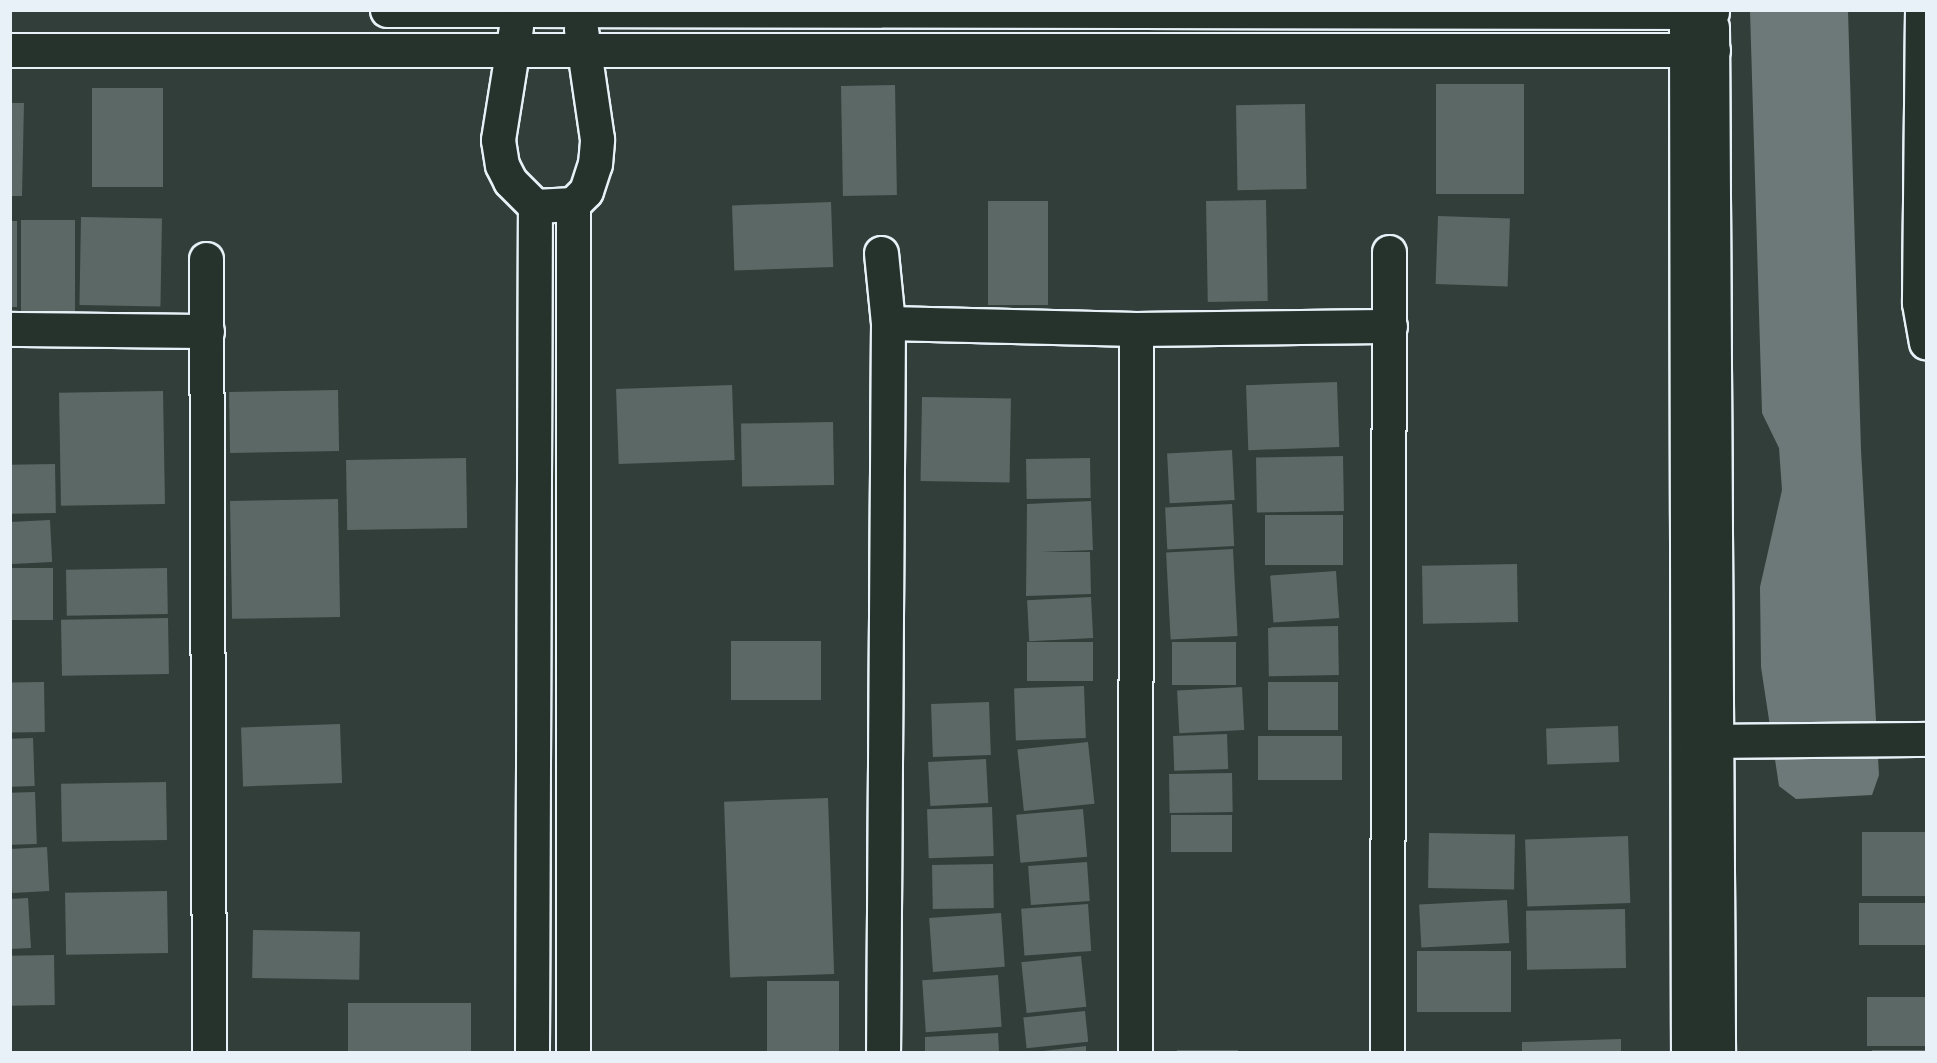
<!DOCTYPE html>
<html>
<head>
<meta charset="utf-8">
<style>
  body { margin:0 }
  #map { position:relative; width:1937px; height:1063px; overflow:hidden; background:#323e39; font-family:Pangolin,sans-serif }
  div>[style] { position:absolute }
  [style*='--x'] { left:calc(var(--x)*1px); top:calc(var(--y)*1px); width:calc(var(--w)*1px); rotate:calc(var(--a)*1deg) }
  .water>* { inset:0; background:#6d7978 }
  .building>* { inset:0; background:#5c6865; transform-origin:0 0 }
  .roads { filter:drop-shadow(2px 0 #e8f1f8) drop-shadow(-2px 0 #e8f1f8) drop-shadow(0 2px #e8f1f8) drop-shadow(0 -2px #e8f1f8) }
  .minor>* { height:33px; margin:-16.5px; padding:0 16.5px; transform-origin:16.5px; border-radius:16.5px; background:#26332d }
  span { translate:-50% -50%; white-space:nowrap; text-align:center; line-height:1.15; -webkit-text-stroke:4.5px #26332d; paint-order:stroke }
  .frame { position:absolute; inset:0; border:12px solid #e8f1f8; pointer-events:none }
</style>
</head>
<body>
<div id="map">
  <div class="water">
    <i style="clip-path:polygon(1750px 11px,1848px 11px,1861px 450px,1879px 775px,1872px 795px,1796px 799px,1779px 786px,1761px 667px,1760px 587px,1782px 490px,1779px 448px,1762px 413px)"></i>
  </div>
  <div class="building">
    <i style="left:1436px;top:84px;width:88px;height:110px"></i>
    <i style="left:895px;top:85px;width:110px;height:54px;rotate:89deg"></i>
    <i style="left:92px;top:88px;width:71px;height:99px"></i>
    <i style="clip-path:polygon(10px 103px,24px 103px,22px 196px,10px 196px)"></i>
    <i style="left:1305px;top:104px;width:85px;height:69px;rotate:89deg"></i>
    <i style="left:1266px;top:200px;width:101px;height:60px;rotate:89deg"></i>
    <i style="left:988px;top:201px;width:60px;height:104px"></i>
    <i style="left:831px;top:202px;width:65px;height:99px;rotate:88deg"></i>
    <i style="left:1438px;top:216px;width:72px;height:68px;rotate:2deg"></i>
    <i style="left:81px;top:217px;width:81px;height:88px;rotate:1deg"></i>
    <i style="left:21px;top:220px;width:54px;height:92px"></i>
    <i style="left:10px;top:221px;width:7px;height:86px"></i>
    <i style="left:1337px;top:382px;width:65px;height:91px;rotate:88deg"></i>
    <i style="left:732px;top:385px;width:75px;height:116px;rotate:88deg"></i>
    <i style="left:338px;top:390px;width:61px;height:109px;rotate:89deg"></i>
    <i style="left:163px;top:391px;width:113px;height:104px;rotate:89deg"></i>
    <i style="left:922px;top:397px;width:89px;height:84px;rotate:1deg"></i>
    <i style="left:833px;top:422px;width:63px;height:92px;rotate:89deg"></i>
    <i style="left:1232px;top:450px;width:50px;height:65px;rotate:87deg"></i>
    <i style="left:1343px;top:456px;width:55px;height:87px;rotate:89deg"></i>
    <i style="left:466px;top:458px;width:70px;height:120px;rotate:89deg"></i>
    <i style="left:1090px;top:458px;width:40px;height:64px;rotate:89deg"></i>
    <i style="left:55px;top:464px;width:49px;height:45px;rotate:89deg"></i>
    <i style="left:338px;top:499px;width:118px;height:108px;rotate:89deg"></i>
    <i style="clip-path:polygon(1091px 501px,1093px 550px,1040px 552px,1090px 552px,1091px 594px,1026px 596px,1027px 504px)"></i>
    <i style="left:1232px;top:504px;width:42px;height:67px;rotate:87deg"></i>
    <i style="left:1343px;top:515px;width:50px;height:78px;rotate:90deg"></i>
    <i style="left:50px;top:520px;width:42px;height:40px;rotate:87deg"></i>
    <i style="left:1233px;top:549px;width:87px;height:67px;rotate:87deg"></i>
    <i style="left:1517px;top:564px;width:58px;height:95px;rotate:89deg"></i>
    <i style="left:10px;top:568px;width:43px;height:52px"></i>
    <i style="left:167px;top:568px;width:46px;height:101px;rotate:89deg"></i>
    <i style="left:1336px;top:571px;width:47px;height:66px;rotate:86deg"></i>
    <i style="left:1091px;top:597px;width:41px;height:64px;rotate:87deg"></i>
    <i style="left:168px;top:618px;width:56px;height:107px;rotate:89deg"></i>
    <i style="left:1338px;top:626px;width:49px;height:70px;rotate:89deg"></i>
    <i style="left:731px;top:641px;width:90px;height:59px"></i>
    <i style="left:1093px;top:642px;width:39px;height:66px;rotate:90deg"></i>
    <i style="left:1172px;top:642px;width:64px;height:43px"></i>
    <i style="left:44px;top:682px;width:50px;height:34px;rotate:89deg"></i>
    <i style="left:1268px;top:682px;width:70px;height:48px"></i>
    <i style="left:1084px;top:686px;width:52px;height:70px;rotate:88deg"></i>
    <i style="left:1242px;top:687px;width:43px;height:65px;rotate:87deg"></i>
    <i style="left:989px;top:702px;width:53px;height:58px;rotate:88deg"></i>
    <i style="left:340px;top:724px;width:59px;height:99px;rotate:88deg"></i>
    <i style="left:1618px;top:726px;width:36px;height:72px;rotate:88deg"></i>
    <i style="left:1227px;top:734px;width:35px;height:54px;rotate:88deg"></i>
    <i style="left:1342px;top:736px;width:44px;height:84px;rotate:90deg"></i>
    <i style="left:33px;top:738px;width:48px;height:23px;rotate:88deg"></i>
    <i style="left:1088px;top:742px;width:62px;height:71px;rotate:84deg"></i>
    <i style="left:986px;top:759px;width:44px;height:58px;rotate:87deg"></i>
    <i style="left:1232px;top:773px;width:39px;height:63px;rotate:89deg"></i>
    <i style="left:166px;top:782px;width:58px;height:105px;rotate:89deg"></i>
    <i style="left:35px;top:792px;width:52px;height:25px;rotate:88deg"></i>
    <i style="left:828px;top:798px;width:176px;height:104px;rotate:88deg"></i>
    <i style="left:992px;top:807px;width:49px;height:65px;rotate:88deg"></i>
    <i style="left:1083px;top:809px;width:48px;height:67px;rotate:85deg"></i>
    <i style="left:1232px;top:815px;width:37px;height:61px;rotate:90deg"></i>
    <i style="left:1926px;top:832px;width:64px;height:64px;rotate:90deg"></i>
    <i style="left:1429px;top:833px;width:86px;height:55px;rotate:1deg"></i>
    <i style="left:1628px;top:836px;width:67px;height:103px;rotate:88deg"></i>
    <i style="left:47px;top:847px;width:44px;height:37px;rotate:87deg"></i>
    <i style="left:1087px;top:862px;width:39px;height:59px;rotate:86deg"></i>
    <i style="left:993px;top:864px;width:44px;height:61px;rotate:89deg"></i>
    <i style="left:167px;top:891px;width:62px;height:102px;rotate:89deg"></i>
    <i style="clip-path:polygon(28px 898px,31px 948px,10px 949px,10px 899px)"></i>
    <i style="left:1507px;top:900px;width:43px;height:88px;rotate:87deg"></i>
    <i style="left:1926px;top:903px;width:42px;height:67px;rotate:90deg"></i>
    <i style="left:1088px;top:904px;width:47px;height:67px;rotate:86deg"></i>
    <i style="left:1625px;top:909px;width:59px;height:99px;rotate:89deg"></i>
    <i style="left:1001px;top:913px;width:54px;height:72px;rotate:86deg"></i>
    <i style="left:253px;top:930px;width:107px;height:48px;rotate:1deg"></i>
    <i style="left:1511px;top:951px;width:61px;height:94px;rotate:90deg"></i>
    <i style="left:54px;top:955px;width:50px;height:44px;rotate:89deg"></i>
    <i style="left:1081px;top:956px;width:51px;height:60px;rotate:84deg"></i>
    <i style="left:998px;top:975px;width:52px;height:76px;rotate:86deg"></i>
    <i style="left:767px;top:981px;width:72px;height:71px"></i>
    <i style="left:1926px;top:997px;width:49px;height:59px;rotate:90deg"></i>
    <i style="left:471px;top:1003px;width:49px;height:123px;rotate:90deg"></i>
    <i style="left:1085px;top:1011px;width:31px;height:62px;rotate:84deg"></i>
    <i style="clip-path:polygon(998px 1033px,999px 1052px,925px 1052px,925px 1037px)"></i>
    <i style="clip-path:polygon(1621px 1039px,1621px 1052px,1522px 1052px,1522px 1042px)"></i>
    <i style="clip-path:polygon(1086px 1046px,1086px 1052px,1043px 1052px,1043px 1051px)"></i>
    <i style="left:1177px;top:1050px;width:61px;height:2px"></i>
    <i style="left:1872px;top:1050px;width:54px;height:2px"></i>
  </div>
  <div class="roads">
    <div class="minor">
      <i style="--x:387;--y:10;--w:125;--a:0"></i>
      <i style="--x:523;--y:10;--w:1189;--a:0.1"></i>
      <i style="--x:1922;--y:10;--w:293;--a:90.6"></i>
      <i style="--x:1919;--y:303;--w:40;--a:80"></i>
      <i style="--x:1686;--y:25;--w:1027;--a:89.89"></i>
      <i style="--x:516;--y:27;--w:114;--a:99.1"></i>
      <i style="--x:498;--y:140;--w:25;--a:81"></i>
      <i style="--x:502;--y:165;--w:18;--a:63"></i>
      <i style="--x:510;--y:181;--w:35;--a:45"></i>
      <i style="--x:535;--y:206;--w:38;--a:-3"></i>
      <i style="--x:573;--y:204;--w:18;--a:-45"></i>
      <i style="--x:586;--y:191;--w:28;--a:-72"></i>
      <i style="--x:595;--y:164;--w:25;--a:-85"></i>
      <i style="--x:597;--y:139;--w:111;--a:-98.3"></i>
      <i style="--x:1712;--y:27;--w:1025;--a:89.66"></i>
      <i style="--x:10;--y:50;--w:1703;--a:0"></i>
      <i style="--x:573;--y:204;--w:848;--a:90"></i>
      <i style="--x:881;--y:253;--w:70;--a:84.3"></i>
      <i style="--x:888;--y:323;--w:729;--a:90.39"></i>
      <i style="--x:206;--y:259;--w:793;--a:89.78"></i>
      <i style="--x:888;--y:323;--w:248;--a:1.4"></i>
      <i style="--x:1136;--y:329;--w:254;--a:-0.7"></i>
      <i style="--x:10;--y:329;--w:197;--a:0.6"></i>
      <i style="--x:1695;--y:741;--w:231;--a:-0.5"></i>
      <i style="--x:532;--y:1052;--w:846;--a:-89.8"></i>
      <i style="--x:1135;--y:1052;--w:723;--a:-89.92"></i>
      <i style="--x:1387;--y:1052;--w:800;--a:-89.86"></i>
    </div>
  </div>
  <div class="frame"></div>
</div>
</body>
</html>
